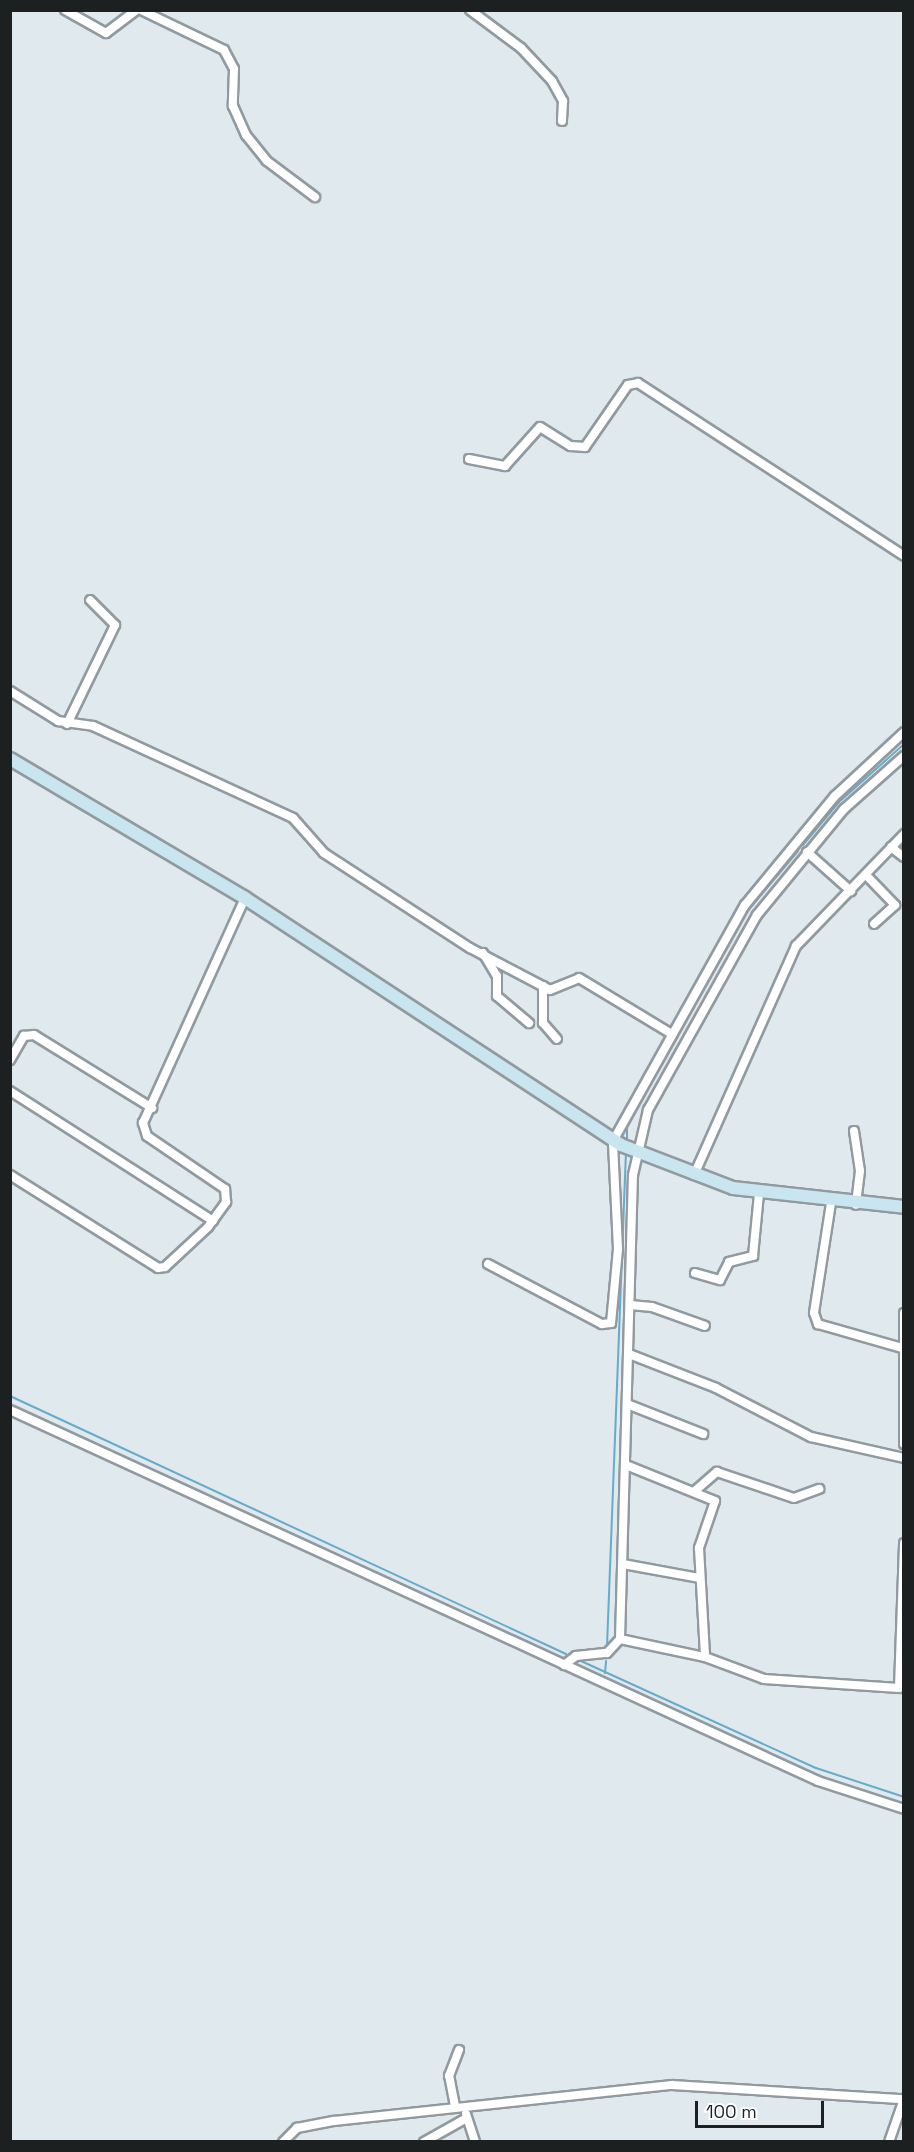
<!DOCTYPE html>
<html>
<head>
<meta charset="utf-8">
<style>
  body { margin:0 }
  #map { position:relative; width:914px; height:2152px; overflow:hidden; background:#dfe9ee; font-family:"Space Grotesk",sans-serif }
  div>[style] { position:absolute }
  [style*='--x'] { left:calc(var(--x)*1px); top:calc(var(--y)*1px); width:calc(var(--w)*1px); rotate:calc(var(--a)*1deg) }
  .stream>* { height:2px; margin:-1px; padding:0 1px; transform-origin:1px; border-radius:1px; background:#66abc9 }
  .roads { filter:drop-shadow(2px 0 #919a9f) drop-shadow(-2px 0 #919a9f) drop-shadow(0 2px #919a9f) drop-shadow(0 -2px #919a9f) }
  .street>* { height:8px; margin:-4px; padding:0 4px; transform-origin:4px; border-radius:4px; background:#fff }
  .secondary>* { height:12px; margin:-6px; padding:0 6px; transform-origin:6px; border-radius:6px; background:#c9e5f0 }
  span { translate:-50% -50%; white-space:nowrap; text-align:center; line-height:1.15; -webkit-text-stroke:4.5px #fff; paint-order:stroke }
  .frame { position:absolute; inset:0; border:12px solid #1c2021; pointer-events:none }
  .scale { position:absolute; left:695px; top:2101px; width:129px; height:27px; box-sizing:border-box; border:3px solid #1c2021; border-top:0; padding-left:8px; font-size:18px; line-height:21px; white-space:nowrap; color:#1c2021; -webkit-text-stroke:4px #fff; paint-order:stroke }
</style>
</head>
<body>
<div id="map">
  <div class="stream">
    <i style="--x:803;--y:845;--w:56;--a:-50.1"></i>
    <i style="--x:839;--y:802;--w:87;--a:-41.7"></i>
    <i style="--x:744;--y:915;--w:84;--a:-49.8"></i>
    <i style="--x:627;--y:1142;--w:21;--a:-90"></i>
    <i style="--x:10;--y:1396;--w:613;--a:24.89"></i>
    <i style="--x:607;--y:1646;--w:495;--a:-87.8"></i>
    <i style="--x:581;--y:1661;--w:258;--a:24.5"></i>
    <i style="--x:816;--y:1768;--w:93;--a:18.2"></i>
    <i style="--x:605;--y:1673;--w:12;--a:-85"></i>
  </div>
  <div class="roads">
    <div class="street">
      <i style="--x:65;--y:10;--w:47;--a:29.3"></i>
      <i style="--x:106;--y:33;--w:39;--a:-37"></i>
      <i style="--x:141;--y:10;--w:92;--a:25.7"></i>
      <i style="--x:224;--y:50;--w:21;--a:62"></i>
      <i style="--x:234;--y:69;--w:37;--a:92"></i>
      <i style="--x:233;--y:106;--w:32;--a:66"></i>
      <i style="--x:246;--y:135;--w:33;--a:51"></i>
      <i style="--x:267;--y:161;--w:60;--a:36.9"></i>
      <i style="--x:470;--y:10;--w:64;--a:36.7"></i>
      <i style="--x:521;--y:48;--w:45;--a:46.8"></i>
      <i style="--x:552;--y:81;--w:23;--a:61"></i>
      <i style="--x:563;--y:101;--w:20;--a:93"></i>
      <i style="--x:469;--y:459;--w:37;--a:11"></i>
      <i style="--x:505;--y:466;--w:52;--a:-48.1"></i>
      <i style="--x:540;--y:427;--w:36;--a:32"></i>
      <i style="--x:571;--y:446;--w:14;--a:4"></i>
      <i style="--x:585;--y:447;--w:75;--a:-55.3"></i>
      <i style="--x:628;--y:385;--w:10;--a:-11"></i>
      <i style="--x:638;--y:383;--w:317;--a:33"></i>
      <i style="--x:10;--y:691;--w:57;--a:32"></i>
      <i style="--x:58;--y:721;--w:35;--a:8"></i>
      <i style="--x:93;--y:726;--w:220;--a:24.7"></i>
      <i style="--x:293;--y:818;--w:47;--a:48.5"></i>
      <i style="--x:324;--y:853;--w:174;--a:33.1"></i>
      <i style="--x:470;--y:948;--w:90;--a:27.7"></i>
      <i style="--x:550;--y:990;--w:31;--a:-22"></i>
      <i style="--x:579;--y:978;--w:109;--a:31.1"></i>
      <i style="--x:67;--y:724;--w:110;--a:-64.1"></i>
      <i style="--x:115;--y:625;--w:35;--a:-135"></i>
      <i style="--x:891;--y:847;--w:16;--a:38"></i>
      <i style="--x:807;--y:852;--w:59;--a:41.6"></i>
      <i style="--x:866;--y:875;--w:42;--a:46"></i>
      <i style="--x:895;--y:905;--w:28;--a:138"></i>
      <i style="--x:483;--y:953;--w:27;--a:59"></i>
      <i style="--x:497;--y:976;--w:20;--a:90"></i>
      <i style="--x:497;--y:996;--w:42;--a:40.2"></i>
      <i style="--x:543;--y:986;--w:37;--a:90"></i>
      <i style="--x:543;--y:1023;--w:21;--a:49"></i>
      <i style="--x:10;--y:1060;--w:28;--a:-60"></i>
      <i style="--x:24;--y:1036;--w:10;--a:-6"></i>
      <i style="--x:34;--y:1035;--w:139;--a:31.7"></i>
      <i style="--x:10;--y:1091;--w:241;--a:32.6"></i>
      <i style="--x:854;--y:1131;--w:40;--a:81.5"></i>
      <i style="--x:860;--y:1171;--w:34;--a:97"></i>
      <i style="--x:10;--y:1175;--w:175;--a:32.1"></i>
      <i style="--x:158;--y:1268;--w:7;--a:-8"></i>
      <i style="--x:165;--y:1267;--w:59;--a:-42.9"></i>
      <i style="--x:208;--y:1227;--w:31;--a:-54"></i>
      <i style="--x:226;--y:1202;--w:13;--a:-94"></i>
      <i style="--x:225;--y:1189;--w:94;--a:-145.8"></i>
      <i style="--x:147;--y:1136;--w:14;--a:-107"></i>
      <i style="--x:143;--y:1123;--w:247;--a:-65.6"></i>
      <i style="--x:694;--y:1175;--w:251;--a:-66"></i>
      <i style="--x:796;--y:946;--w:156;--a:-46"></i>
      <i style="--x:831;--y:1203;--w:111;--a:98.8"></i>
      <i style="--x:814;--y:1313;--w:12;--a:70"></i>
      <i style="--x:818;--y:1324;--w:87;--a:15.9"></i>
      <i style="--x:488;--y:1264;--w:129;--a:27.8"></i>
      <i style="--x:602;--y:1324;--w:9;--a:-6"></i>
      <i style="--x:611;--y:1323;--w:74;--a:-84.6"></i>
      <i style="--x:618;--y:1249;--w:108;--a:-92.7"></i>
      <i style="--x:613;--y:1141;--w:270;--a:-60.8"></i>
      <i style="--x:745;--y:905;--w:141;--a:-50.5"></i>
      <i style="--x:835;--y:796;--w:94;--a:-42.8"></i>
      <i style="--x:695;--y:1273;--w:26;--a:16"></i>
      <i style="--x:720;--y:1280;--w:20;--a:-63"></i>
      <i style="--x:729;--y:1262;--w:25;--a:-14"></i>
      <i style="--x:753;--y:1256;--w:62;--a:-84.5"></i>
      <i style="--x:630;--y:1305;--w:22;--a:5"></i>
      <i style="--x:652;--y:1307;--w:56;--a:19.7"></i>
      <i style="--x:904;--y:1313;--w:131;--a:90"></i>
      <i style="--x:629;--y:1354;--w:93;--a:21.3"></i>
      <i style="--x:716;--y:1388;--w:107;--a:27.3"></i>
      <i style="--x:811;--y:1437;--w:95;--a:12.7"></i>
      <i style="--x:627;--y:1404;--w:82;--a:21.5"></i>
      <i style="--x:10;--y:1410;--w:889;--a:24.66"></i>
      <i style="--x:818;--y:1781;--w:90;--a:18"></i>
      <i style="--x:626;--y:1465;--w:96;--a:22"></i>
      <i style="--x:715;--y:1501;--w:50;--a:108.8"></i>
      <i style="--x:699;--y:1548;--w:109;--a:86.8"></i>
      <i style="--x:696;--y:1490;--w:28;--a:-41"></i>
      <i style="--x:717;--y:1472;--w:81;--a:18.7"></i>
      <i style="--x:794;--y:1498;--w:27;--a:-20"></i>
      <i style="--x:623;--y:1564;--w:77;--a:10.4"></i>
      <i style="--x:620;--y:1639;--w:87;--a:12"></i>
      <i style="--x:705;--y:1657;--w:63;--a:20.4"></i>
      <i style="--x:764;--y:1679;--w:135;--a:3.8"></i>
      <i style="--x:899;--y:1688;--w:145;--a:-88"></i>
      <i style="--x:564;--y:1665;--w:15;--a:-37"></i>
      <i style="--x:576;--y:1656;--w:31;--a:-6"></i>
      <i style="--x:607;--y:1653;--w:19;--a:-47"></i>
      <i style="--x:620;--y:1639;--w:464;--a:-88.4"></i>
      <i style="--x:633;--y:1175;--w:67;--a:-77"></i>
      <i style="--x:648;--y:1110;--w:223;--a:-60.8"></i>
      <i style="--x:757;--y:915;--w:137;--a:-50.6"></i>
      <i style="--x:844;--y:809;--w:80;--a:-41.5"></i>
      <i style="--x:455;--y:2106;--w:31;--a:-101"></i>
      <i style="--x:449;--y:2076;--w:28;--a:-69"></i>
      <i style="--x:466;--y:2114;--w:29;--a:72"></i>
      <i style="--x:283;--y:2142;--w:20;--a:-45"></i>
      <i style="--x:297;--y:2128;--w:38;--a:-11"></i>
      <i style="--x:334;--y:2121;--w:340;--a:-6.1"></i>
      <i style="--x:672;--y:2085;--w:232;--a:3.5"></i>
      <i style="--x:424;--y:2142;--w:49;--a:-29.2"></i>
      <i style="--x:889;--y:2142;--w:46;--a:-70.8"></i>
    </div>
    <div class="secondary">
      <i style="--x:10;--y:759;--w:273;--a:30.6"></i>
      <i style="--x:245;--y:898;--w:450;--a:33.3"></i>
      <i style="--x:621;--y:1145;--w:120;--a:21"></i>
      <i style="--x:733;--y:1188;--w:172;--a:6.3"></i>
    </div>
  </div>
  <div class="frame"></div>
  <div class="scale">100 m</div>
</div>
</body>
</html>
